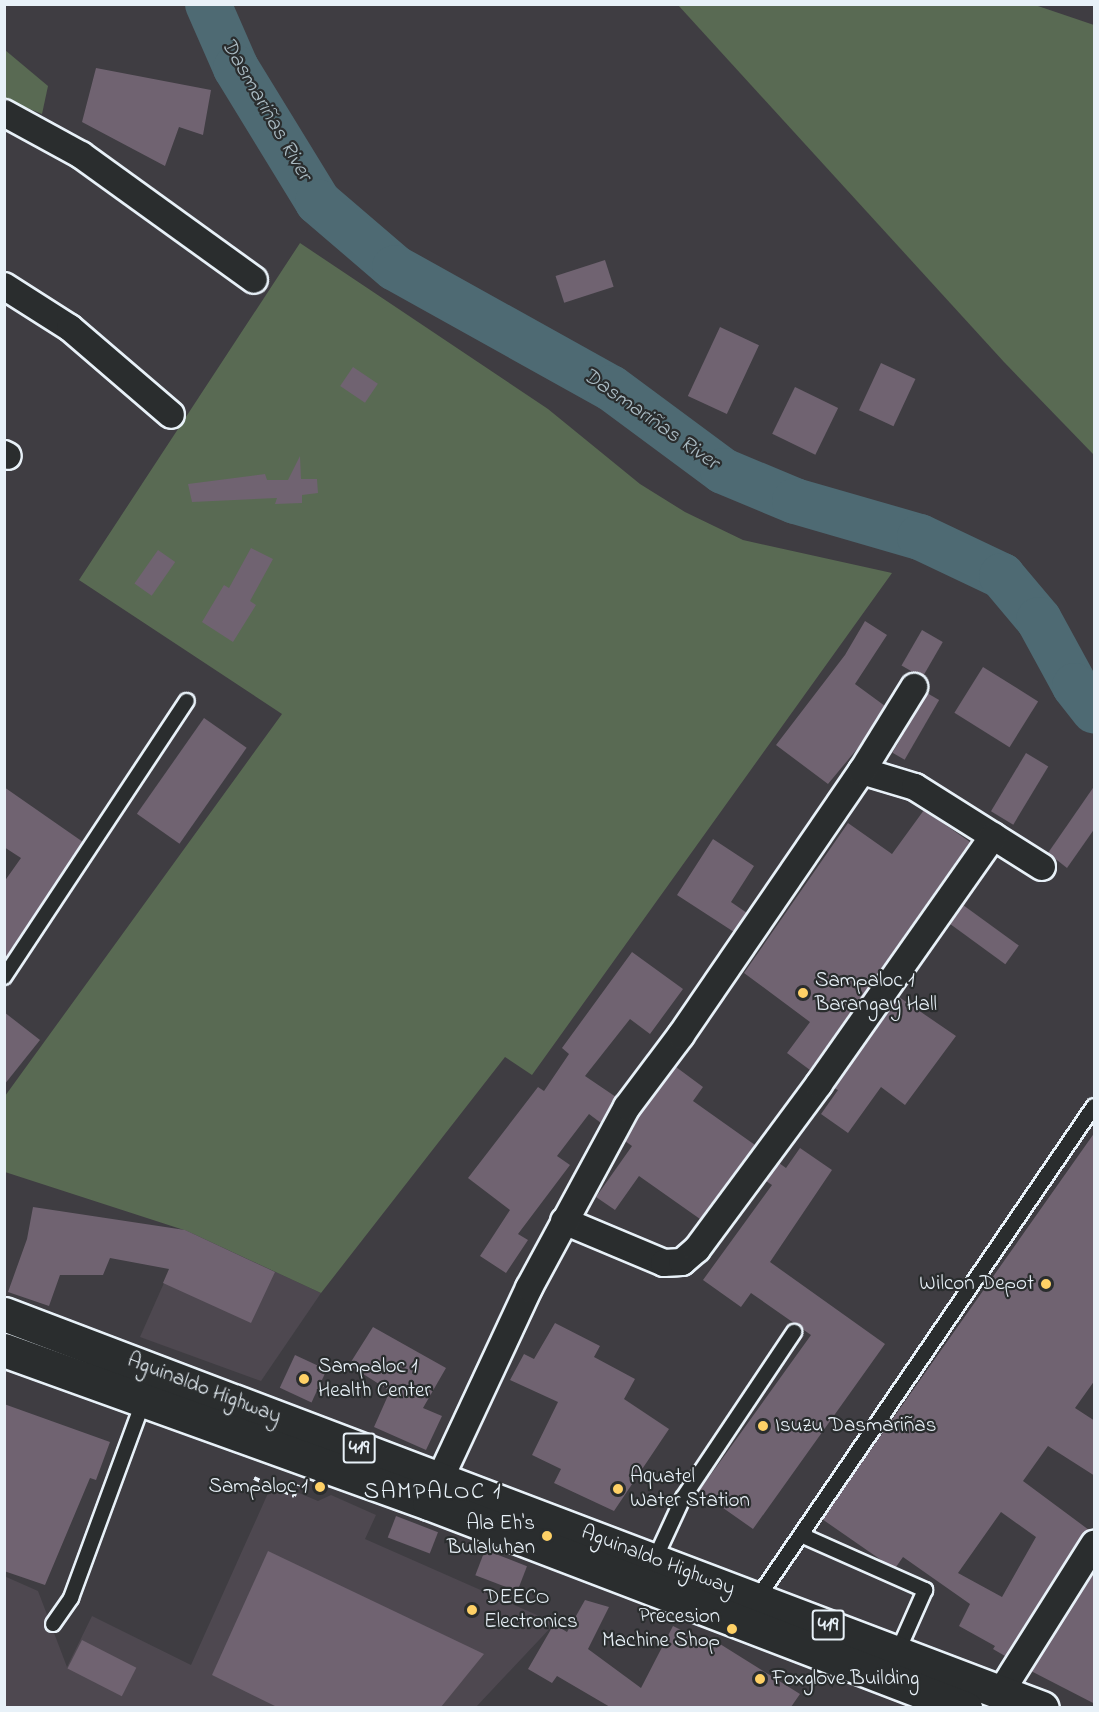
<!DOCTYPE html>
<html>
<head>
<meta charset="utf-8">
<style>
  body { margin:0 }
  #map { position:relative; width:1099px; height:1712px; overflow:hidden; background:#3f3d42; font-family:"Indie Flower",sans-serif }
  div>[style] { position:absolute }
  [style*='--x'] { left:calc(var(--x)*1px); top:calc(var(--y)*1px); width:calc(var(--w)*1px); rotate:calc(var(--a)*1deg) }
  .built>* { inset:0; background:#4e4850 }
  .green>* { inset:0; background:#596a53 }
  .river>* { height:46px; margin:-23px; padding:0 23px; transform-origin:23px; border-radius:23px; background:#4e6a73 }
  .building>* { inset:0; background:#706371; transform-origin:0 0 }
  .path>* { height:4px; margin-top:-2px; transform-origin:0; background:repeating-linear-gradient(90deg,#e8f1f8 0 6px,transparent 0 10.5px) }
  .roads { filter:drop-shadow(2px 0 #e8f1f8) drop-shadow(-2px 0 #e8f1f8) drop-shadow(0 2px #e8f1f8) drop-shadow(0 -2px #e8f1f8) }
  .lane>* { height:14px; margin:-7px; padding:0 7px; transform-origin:7px; border-radius:7px; background:#2a2d2e }
  .street>* { height:26px; margin:-13px; padding:0 13px; transform-origin:13px; border-radius:13px; background:#2a2d2e }
  .primary>* { height:33px; margin:-16.5px; padding:0 16.5px; transform-origin:16.5px; border-radius:16.5px; background:#2a2d2e }
  .dots>* { width:16px; height:16px; translate:-50% -50%; box-sizing:border-box; border:3px solid #2a2d2e; border-radius:50% }
  span { translate:-50% -50%; white-space:nowrap; text-align:center; line-height:1.15; -webkit-text-stroke:4.5px #2a2d2e; paint-order:stroke }
  .shield-label span { padding:2px 4px; background:#2a2d2e; border:2px solid; border-radius:4px; -webkit-text-stroke-width:0 }
  .shield-label { font-size:20px; color:#e8f1f8; font-weight:700 }
  .poi-label { font-size:21px; color:#e8f1f8 }
  .left { translate:0 -50%; text-align:left }
  .right { translate:-100% -50%; text-align:right }
  .street-label { font-size:21px; color:#e8f1f8 }
  .water-label { font-size:22px; color:#aabbc3; font-style:italic }
  .quarter-label { font-size:24px; color:#e8f1f8; letter-spacing:1.5px }
  .frame { position:absolute; inset:0; border:6px solid #e8f1f8; pointer-events:none }
</style>
</head>
<body>
<div id="map">
  <div class="built">
    <i style="clip-path:polygon(187px 1231px,321px 1293px,261px 1381px,140px 1337px)"></i>
    <i style="clip-path:polygon(273px 1482px,318px 1501px,331px 1495px,376px 1515px,365px 1539px,555px 1623px,476px 1707px,5px 1707px,4px 1576px,38px 1591px,67px 1667px,92px 1616px,191px 1665px)"></i>
  </div>
  <div class="green">
    <i style="clip-path:polygon(1035px 5px,1094px 25px,1094px 455px,1004px 362px,678px 5px)"></i>
    <i style="clip-path:polygon(5px 50px,48px 86px,42px 114px,5px 99px)"></i>
    <i style="clip-path:polygon(300px 243px,548px 409px,640px 484px,685px 512px,743px 540px,892px 573px,532px 1075px,505px 1057px,321px 1293px,187px 1231px,5px 1172px,5px 1096px,282px 714px,79px 580px)"></i>
  </div>
  <div class="river">
    <i style="--x:208;--y:4;--w:70;--a:66.4"></i>
    <i style="--x:236;--y:68;--w:157;--a:58.5"></i>
    <i style="--x:318;--y:202;--w:101;--a:40.6"></i>
    <i style="--x:395;--y:268;--w:247;--a:29.1"></i>
    <i style="--x:611;--y:388;--w:139;--a:36.5"></i>
    <i style="--x:723;--y:471;--w:78;--a:22.6"></i>
    <i style="--x:795;--y:501;--w:130;--a:16.1"></i>
    <i style="--x:920;--y:537;--w:91;--a:25.4"></i>
    <i style="--x:1002;--y:576;--w:57;--a:49.9"></i>
    <i style="--x:1039;--y:620;--w:75;--a:61.4"></i>
    <i style="--x:1075;--y:686;--w:31;--a:52"></i>
  </div>
  <div class="building">
    <i style="clip-path:polygon(96px 68px,211px 90px,203px 135px,179px 127px,165px 166px,82px 122px)"></i>
    <i style="left:605px;top:260px;width:28px;height:52px;rotate:72deg"></i>
    <i style="left:720px;top:327px;width:43px;height:76px;rotate:25deg"></i>
    <i style="left:881px;top:363px;width:38px;height:52px;rotate:25deg"></i>
    <i style="left:353px;top:367px;width:30px;height:23px;rotate:34deg"></i>
    <i style="left:795px;top:387px;width:48px;height:52px;rotate:26deg"></i>
    <i style="clip-path:polygon(300px 456px,301px 479px,317px 479px,318px 493px,302px 495px,302px 503px,275px 504px,277px 498px,192px 502px,188px 484px,265px 474px,267px 480px,288px 480px)"></i>
    <i style="clip-path:polygon(251px 548px,273px 559px,250px 601px,256px 605px,233px 642px,202px 622px,224px 585px,229px 588px)"></i>
    <i style="left:158px;top:550px;width:21px;height:41px;rotate:35deg"></i>
    <i style="clip-path:polygon(865px 621px,887px 635px,855px 684px,885px 706px,862px 743px,828px 784px,776px 745px,845px 655px)"></i>
    <i style="left:922px;top:630px;width:24px;height:41px;rotate:30deg"></i>
    <i style="left:983px;top:667px;width:65px;height:54px;rotate:32deg"></i>
    <i style="left:927px;top:693px;width:14px;height:69px;rotate:30deg"></i>
    <i style="left:204px;top:718px;width:52px;height:117px;rotate:35deg"></i>
    <i style="left:1026px;top:753px;width:26px;height:68px;rotate:31deg"></i>
    <i style="clip-path:polygon(1095px 785px,1095px 828px,1067px 868px,1048px 853px)"></i>
    <i style="clip-path:polygon(4px 787px,83px 842px,4px 960px,4px 882px,21px 858px,4px 847px)"></i>
    <i style="clip-path:polygon(924px 810px,970px 842px,810px 1070px,787px 1053px,810px 1022px,744px 973px,848px 823px,892px 854px)"></i>
    <i style="clip-path:polygon(713px 839px,754px 866px,731px 902px,747px 913px,734px 932px,677px 895px)"></i>
    <i style="left:963px;top:905px;width:69px;height:23px;rotate:36deg"></i>
    <i style="clip-path:polygon(632px 952px,683px 989px,650px 1034px,630px 1019px,585px 1076px,616px 1097px,601px 1123px,589px 1114px,557px 1156px,570px 1165px,518px 1234px,528px 1240px,506px 1273px,480px 1256px,510px 1210px,468px 1178px,538px 1087px,544px 1091px,569px 1054px,562px 1048px)"></i>
    <i style="clip-path:polygon(899px 997px,956px 1036px,905px 1105px,881px 1087px,848px 1133px,821px 1114px,838px 1090px,834px 1088px)"></i>
    <i style="clip-path:polygon(4px 1012px,40px 1040px,4px 1085px)"></i>
    <i style="clip-path:polygon(676px 1067px,703px 1087px,693px 1101px,755px 1145px,700px 1219px,639px 1176px,615px 1210px,596px 1197px,632px 1146px,625px 1141px,640px 1115px)"></i>
    <i style="clip-path:polygon(evenodd,1095px 1132px,1095px 1380px,1075px 1408px,1095px 1421px,1095px 1476px,1048px 1446px,1023px 1481px,1089px 1530px,1081px 1536px,1005px 1656px,993px 1649px,995px 1646px,959px 1626px,970px 1604px,903px 1557px,896px 1567px,884px 1562px,822px 1519px,1095px 1132px,1001px 1512px,1036px 1537px,1002px 1597px,958px 1573px,1001px 1512px)"></i>
    <i style="clip-path:polygon(800px 1148px,832px 1170px,770px 1262px,885px 1344px,753px 1529px,699px 1491px,811px 1335px,751px 1293px,741px 1307px,703px 1280px,772px 1185px,766px 1181px,779px 1163px,786px 1168px)"></i>
    <i style="clip-path:polygon(33px 1207px,185px 1230px,275px 1272px,251px 1323px,163px 1283px,169px 1269px,110px 1258px,103px 1275px,60px 1275px,49px 1306px,8px 1292px,27px 1239px)"></i>
    <i style="clip-path:polygon(555px 1323px,600px 1346px,594px 1357px,635px 1379px,624px 1399px,669px 1429px,614px 1511px,554px 1483px,561px 1469px,532px 1455px,558px 1402px,510px 1380px,524px 1354px,534px 1359px)"></i>
    <i style="clip-path:polygon(373px 1327px,446px 1368px,423px 1408px,442px 1416px,426px 1450px,374px 1427px,390px 1391px,349px 1365px)"></i>
    <i style="left:295px;top:1355px;width:35px;height:36px;rotate:25deg"></i>
    <i style="clip-path:polygon(4px 1404px,110px 1442px,96px 1480px,90px 1478px,45px 1585px,4px 1571px)"></i>
    <i style="left:396px;top:1516px;width:45px;height:23px;rotate:21deg"></i>
    <i style="left:485px;top:1550px;width:45px;height:27px;rotate:21deg"></i>
    <i style="clip-path:polygon(268px 1551px,484px 1654px,441px 1707px,277px 1707px,212px 1675px)"></i>
    <i style="clip-path:polygon(1095px 1571px,1095px 1704px,1031px 1671px)"></i>
    <i style="clip-path:polygon(585px 1600px,609px 1607px,588px 1649px,641px 1688px,673px 1626px,717px 1648px,720px 1644px,800px 1694px,791px 1707px,610px 1707px,557px 1676px,552px 1683px,528px 1669px,554px 1624px,567px 1632px)"></i>
    <i style="left:82px;top:1640px;width:61px;height:32px;rotate:27deg"></i>
  </div>
  <div class="path">
    <i style="--x:254;--y:1478;--w:44;--a:24.2"></i>
    <i style="--x:294;--y:1496;--w:12;--a:-70"></i>
  </div>
  <div class="roads">
    <div class="lane">
      <i style="--x:4;--y:977;--w:331;--a:-56.5"></i>
      <i style="--x:801;--y:1535;--w:136;--a:23.9"></i>
      <i style="--x:925;--y:1590;--w:67;--a:113.9"></i>
      <i style="--x:653;--y:1563;--w:72;--a:-65.2"></i>
      <i style="--x:683;--y:1498;--w:200;--a:-56.2"></i>
      <i style="--x:757;--y:1599;--w:597;--a:-55.64"></i>
      <i style="--x:53;--y:1624;--w:32;--a:-55"></i>
      <i style="--x:71;--y:1598;--w:211;--a:-69.8"></i>
    </div>
    <div class="street">
      <i style="--x:4;--y:113;--w:88;--a:28.6"></i>
      <i style="--x:81;--y:155;--w:213;--a:35.8"></i>
      <i style="--x:4;--y:286;--w:78;--a:32.5"></i>
      <i style="--x:70;--y:328;--w:133;--a:40.7"></i>
      <i style="--x:4;--y:454;--w:4;--a:27"></i>
      <i style="--x:862;--y:771;--w:55;--a:16.8"></i>
      <i style="--x:915;--y:787;--w:150;--a:32.2"></i>
      <i style="--x:564;--y:1221;--w:108;--a:22.8"></i>
      <i style="--x:664;--y:1263;--w:18;--a:-3"></i>
      <i style="--x:682;--y:1262;--w:20;--a:-41"></i>
      <i style="--x:697;--y:1249;--w:205;--a:-53.5"></i>
      <i style="--x:819;--y:1084;--w:303;--a:-54.9"></i>
      <i style="--x:432;--y:1496;--w:230;--a:-65"></i>
      <i style="--x:529;--y:1288;--w:206;--a:-61.6"></i>
      <i style="--x:627;--y:1107;--w:90;--a:-53.1"></i>
      <i style="--x:681;--y:1035;--w:320;--a:-55.6"></i>
      <i style="--x:862;--y:771;--w:99;--a:-58.2"></i>
      <i style="--x:1002;--y:1690;--w:173;--a:-57.8"></i>
    </div>
    <div class="primary">
      <i style="--x:4;--y:1314;--w:1110;--a:20.79"></i>
      <i style="--x:4;--y:1350;--w:452;--a:19.8"></i>
      <i style="--x:429;--y:1503;--w:574;--a:20.93"></i>
    </div>
  </div>
  <div class="dots">
    <i style="left:803px;top:993px;background:#ffd166"></i>
    <i style="left:1046px;top:1284px;background:#ffd166"></i>
    <i style="left:304px;top:1379px;background:#ffd166"></i>
    <i style="left:763px;top:1426px;background:#ffd166"></i>
    <i style="left:320px;top:1487px;background:#ffd166"></i>
    <i style="left:618px;top:1489px;background:#ffd166"></i>
    <i style="left:547px;top:1536px;background:#ffd166"></i>
    <i style="left:472px;top:1610px;background:#ffd166"></i>
    <i style="left:732px;top:1629px;background:#ffd166"></i>
    <i style="left:760px;top:1679px;background:#ffd166"></i>
  </div>
  <div class="shield-label">
    <span style="left:359px;top:1448px">419</span>
    <span style="left:828px;top:1625px">419</span>
  </div>
  <div class="poi-label">
    <span class="left" style="left:815px;top:993px">Sampaloc 1<br>Barangay Hall</span>
    <span class="right" style="left:1034px;top:1284px">Wilcon Depot</span>
    <span class="left" style="left:318px;top:1379px">Sampaloc 1<br>Health Center</span>
    <span class="left" style="left:775px;top:1426px">Isuzu Dasmariñas</span>
    <span class="left" style="left:630px;top:1489px">Aquatel<br>Water Station</span>
    <span class="right" style="left:308px;top:1487px">Sampaloc 1</span>
    <span class="right" style="left:535px;top:1536px">Ala Eh's<br>Bulaluhan</span>
    <span class="left" style="left:484px;top:1610px">DEECO<br>Electronics</span>
    <span class="right" style="left:720px;top:1629px">Precesion<br>Machine Shop</span>
    <span class="left" style="left:772px;top:1679px">Foxglove Building</span>
  </div>
  <div class="street-label">
    <span style="left:204px;top:1389px;rotate:21deg">Aguinaldo Highway</span>
    <span style="left:658px;top:1561px;rotate:21deg">Aguinaldo Highway</span>
  </div>
  <div class="water-label">
    <span style="left:265px;top:110px;rotate:60deg">Dasmariñas River</span>
    <span style="left:650px;top:420px;rotate:35deg">Dasmariñas River</span>
  </div>
  <div class="quarter-label">
    <span style="left:433px;top:1493px">SAMPALOC 1</span>
  </div>
  <div class="frame"></div>
</div>
</body>
</html>
